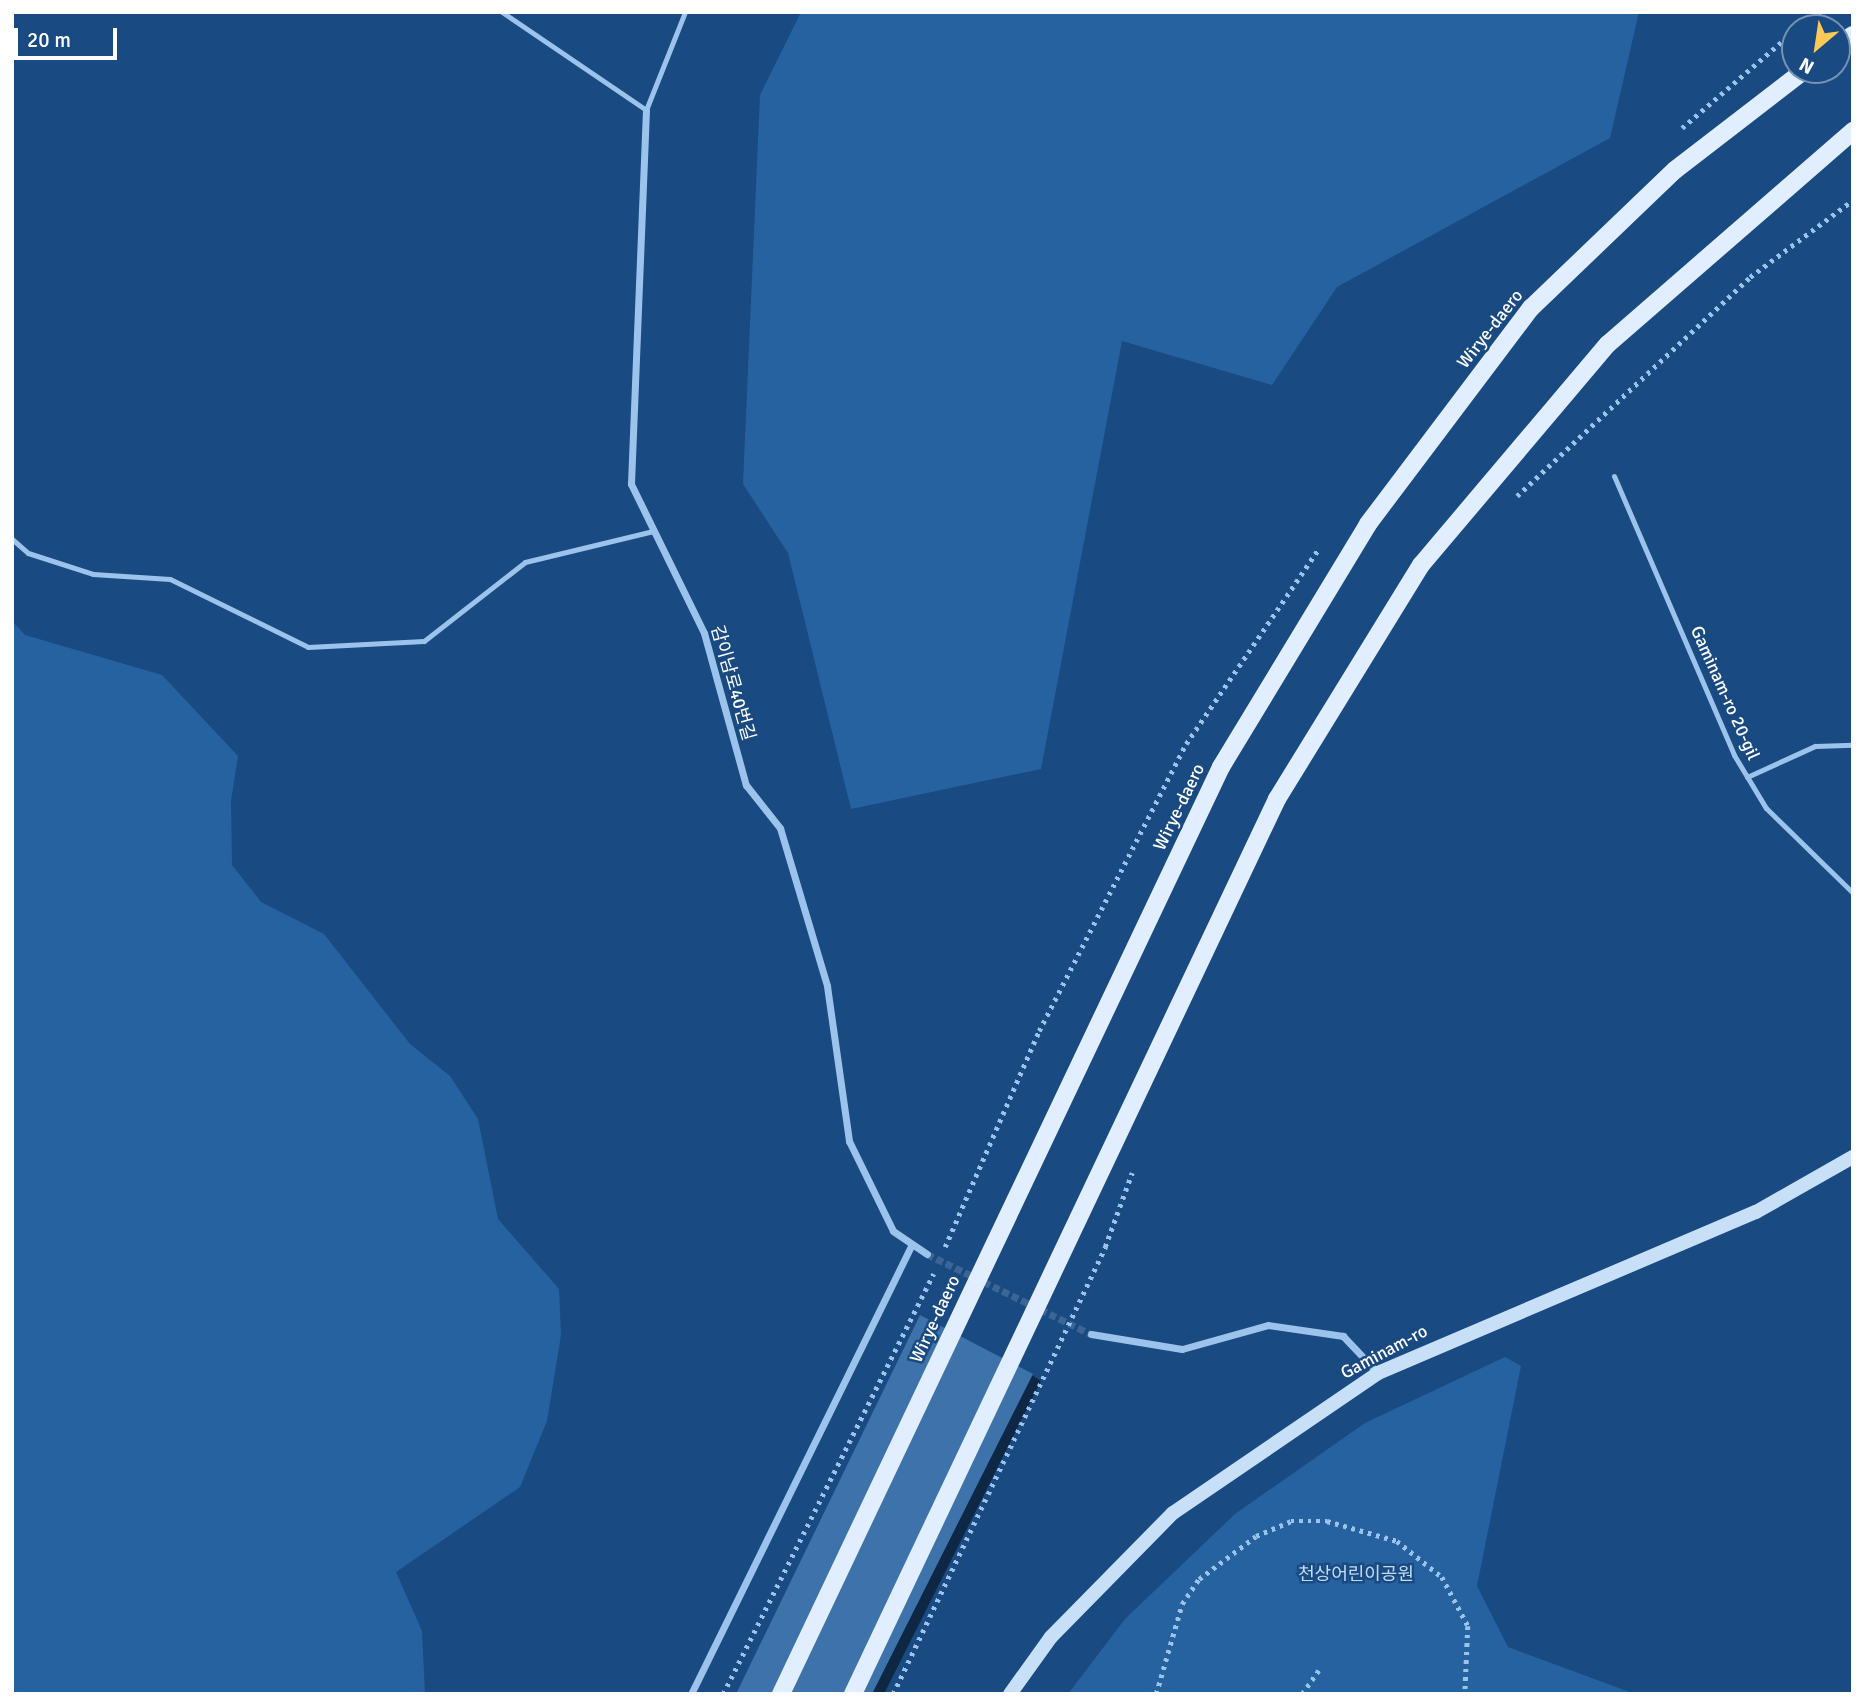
<!DOCTYPE html>
<html>
<head>
<meta charset="utf-8">
<style>
  body { margin:0 }
  #map { position:relative; width:1865px; height:1706px; overflow:hidden; background:#194a82; font-family:Signika,"Noto Sans KR",sans-serif }
  div>[style] { position:absolute }
  [style*='--x'] { left:calc(var(--x)*1px); top:calc(var(--y)*1px); width:calc(var(--w)*1px); rotate:calc(var(--a)*1deg) }
  .green>* { inset:0; background:#2762a0 }
  .shadow>* { inset:0; background:#0007 }
  .building>* { inset:0; background:#3d72aa }
  .street-tunnel>* { height:7px; margin-top:-3.5px; transform-origin:0; background:repeating-linear-gradient(90deg,#3c6595 0 7px,transparent 0 10.5px) }
  .path>* { height:4.5px; margin-top:-2.25px; transform-origin:0; background:repeating-linear-gradient(90deg,#9cc3ec 0 3.5px,transparent 0 8.5px) }
  .lane>* { height:5px; margin:-2.5px; padding:0 2.5px; transform-origin:2.5px; border-radius:2.5px; background:#9cc3ec }
  .street>* { height:7px; margin:-3.5px; padding:0 3.5px; transform-origin:3.5px; border-radius:3.5px; background:#9cc3ec }
  .secondary>* { height:14px; margin:-7px; padding:0 7px; transform-origin:7px; border-radius:7px; background:#c8dff8 }
  .primary>* { height:18px; margin:-9px; padding:0 9px; transform-origin:9px; border-radius:9px; background:#e1eeff }
  span { translate:-50% -50%; white-space:nowrap; text-align:center; line-height:1.15; -webkit-text-stroke:5px #194a82; paint-order:stroke }
  .street-label { font-size:18px; color:#fff }
  .park-label { font-size:18px; color:#c1dcf9 }
  .frame { position:absolute; inset:0; border:14px solid #fff; pointer-events:none }
  .north { position:absolute; left:1781px; top:14px; width:70px; height:70px; box-sizing:border-box; background:#194a82; border:2px solid #7592b4; border-radius:50%; rotate:209deg; font-size:19px; font-weight:700; line-height:28px; text-align:center; color:#fff }
  .north::after { content:''; display:block; margin:auto; width:24px; height:32px; background:#ffc957; clip-path:polygon(50% 0,100% 100%,50% 72%,0 100%) }
  .scale { position:absolute; left:14px; top:28px; width:103px; height:32px; box-sizing:border-box; border:4px solid #fff; border-top:0; padding-left:9px; font-size:21px; line-height:24px; white-space:nowrap; color:#fff; -webkit-text-stroke:5px #194a82; paint-order:stroke }
</style>
</head>
<body>
<div id="map">
  <div class="green">
    <i style="clip-path:polygon(801px 12px,1639px 12px,1610px 138px,1337px 287px,1272px 385px,1122px 341px,1041px 769px,851px 809px,788px 553px,743px 484px,760px 95px)"></i>
    <i style="clip-path:polygon(12px 621px,25px 635px,162px 675px,238px 756px,231px 801px,232px 865px,261px 902px,324px 934px,410px 1044px,450px 1076px,478px 1119px,498px 1219px,559px 1289px,561px 1335px,547px 1421px,520px 1487px,396px 1572px,422px 1631px,425px 1694px,12px 1694px)"></i>
    <i style="clip-path:polygon(1505px 1357px,1521px 1366px,1477px 1586px,1508px 1647px,1635px 1694px,1068px 1694px,1125px 1619px,1235px 1514px,1365px 1423px)"></i>
  </div>
  <div class="shadow">
    <i style="clip-path:polygon(1032px 1375px,1041px 1381px,884px 1694px,738px 1694px)"></i>
  </div>
  <div class="building">
    <i style="clip-path:polygon(920px 1315px,1033px 1374px,872px 1694px,736px 1694px)"></i>
  </div>
  <div class="street-tunnel">
    <i style="--x:927;--y:1254;--w:182;--a:26"></i>
  </div>
  <div class="path">
    <i style="--x:1797;--y:28;--w:28;--a:-35"></i>
    <i style="--x:1682;--y:128;--w:150;--a:-40.9"></i>
    <i style="--x:1517;--y:496;--w:320;--a:-43.2"></i>
    <i style="--x:1750;--y:277;--w:129;--a:-36.8"></i>
    <i style="--x:945;--y:1247;--w:236;--a:-66.5"></i>
    <i style="--x:1039;--y:1031;--w:322;--a:-62.9"></i>
    <i style="--x:1186;--y:744;--w:235;--a:-55.8"></i>
    <i style="--x:723;--y:1694;--w:470;--a:-63.4"></i>
    <i style="--x:893;--y:1694;--w:495;--a:-64.6"></i>
    <i style="--x:1105;--y:1247;--w:79;--a:-70"></i>
    <i style="--x:1156;--y:1694;--w:94;--a:-73.9"></i>
    <i style="--x:1182;--y:1604;--w:30;--a:-56"></i>
    <i style="--x:1199;--y:1579;--w:71;--a:-37"></i>
    <i style="--x:1256;--y:1536;--w:38;--a:-23"></i>
    <i style="--x:1291;--y:1521;--w:36;--a:0"></i>
    <i style="--x:1327;--y:1521;--w:73;--a:15.9"></i>
    <i style="--x:1397;--y:1541;--w:58;--a:38.7"></i>
    <i style="--x:1442;--y:1577;--w:55;--a:62"></i>
    <i style="--x:1468;--y:1626;--w:68;--a:92.5"></i>
    <i style="--x:1302;--y:1694;--w:29;--a:-55"></i>
  </div>
  <div class="lane">
    <i style="--x:502;--y:12;--w:174;--a:34.2"></i>
    <i style="--x:646;--y:110;--w:105;--a:-68.3"></i>
    <i style="--x:1614;--y:476;--w:304;--a:66.7"></i>
    <i style="--x:1734;--y:755;--w:62;--a:58.9"></i>
    <i style="--x:1766;--y:808;--w:122;--a:44.3"></i>
    <i style="--x:12;--y:539;--w:21;--a:41"></i>
    <i style="--x:28;--y:553;--w:68;--a:17.9"></i>
    <i style="--x:93;--y:574;--w:77;--a:3.7"></i>
    <i style="--x:170;--y:579;--w:154;--a:26.2"></i>
    <i style="--x:308;--y:647;--w:116;--a:-3"></i>
    <i style="--x:424;--y:641;--w:128;--a:-38"></i>
    <i style="--x:525;--y:562;--w:132;--a:-13.6"></i>
    <i style="--x:1747;--y:777;--w:75;--a:-24.5"></i>
    <i style="--x:1815;--y:746;--w:38;--a:-2"></i>
  </div>
  <div class="street">
    <i style="--x:646;--y:110;--w:374;--a:92.3"></i>
    <i style="--x:631;--y:484;--w:166;--a:63.9"></i>
    <i style="--x:704;--y:633;--w:158;--a:74.6"></i>
    <i style="--x:746;--y:785;--w:55;--a:51.7"></i>
    <i style="--x:780;--y:828;--w:165;--a:73.4"></i>
    <i style="--x:827;--y:986;--w:157;--a:81.9"></i>
    <i style="--x:849;--y:1141;--w:100;--a:63.9"></i>
    <i style="--x:893;--y:1231;--w:41;--a:34.1"></i>
    <i style="--x:1091;--y:1334;--w:92;--a:9.4"></i>
    <i style="--x:1182;--y:1349;--w:89;--a:-15.6"></i>
    <i style="--x:1268;--y:1325;--w:76;--a:8.3"></i>
    <i style="--x:1343;--y:1336;--w:51;--a:46.6"></i>
    <i style="--x:691;--y:1694;--w:501;--a:-63.84"></i>
  </div>
  <div class="secondary">
    <i style="--x:1010;--y:1694;--w:70;--a:-54.3"></i>
    <i style="--x:1051;--y:1637;--w:174;--a:-45.5"></i>
    <i style="--x:1173;--y:1513;--w:248;--a:-34.3"></i>
    <i style="--x:1378;--y:1373;--w:411;--a:-23.1"></i>
    <i style="--x:1756;--y:1212;--w:112;--a:-29.6"></i>
  </div>
  <div class="primary">
    <i style="--x:1837;--y:46;--w:19;--a:-35"></i>
    <i style="--x:781;--y:1694;--w:1026;--a:-64.61"></i>
    <i style="--x:1221;--y:767;--w:284;--a:-58.8"></i>
    <i style="--x:1368;--y:524;--w:271;--a:-53"></i>
    <i style="--x:1531;--y:308;--w:199;--a:-43.8"></i>
    <i style="--x:1675;--y:170;--w:164;--a:-37.6"></i>
    <i style="--x:853;--y:1694;--w:990;--a:-64.65"></i>
    <i style="--x:1277;--y:799;--w:275;--a:-58.4"></i>
    <i style="--x:1421;--y:565;--w:289;--a:-49.8"></i>
    <i style="--x:1608;--y:344;--w:325;--a:-41"></i>
  </div>
  <div class="street-label">
    <span style="left:1490px;top:329px;rotate:-52deg">Wirye-daero</span>
    <span style="left:733px;top:683px;rotate:74deg">감이남로40번길</span>
    <span style="left:1725px;top:693px;rotate:66deg">Gaminam-ro 20-gil</span>
    <span style="left:1179px;top:807px;rotate:-64deg">Wirye-daero</span>
    <span style="left:935px;top:1319px;rotate:-65deg">Wirye-daero</span>
    <span style="left:1384px;top:1352px;rotate:-28deg">Gaminam-ro</span>
  </div>
  <div class="park-label">
    <span style="left:1356px;top:1574px">천상어린이공원</span>
  </div>
  <div class="frame"></div>
  <div class="north">N</div>
  <div class="scale">20 m</div>
</div>
</body>
</html>
